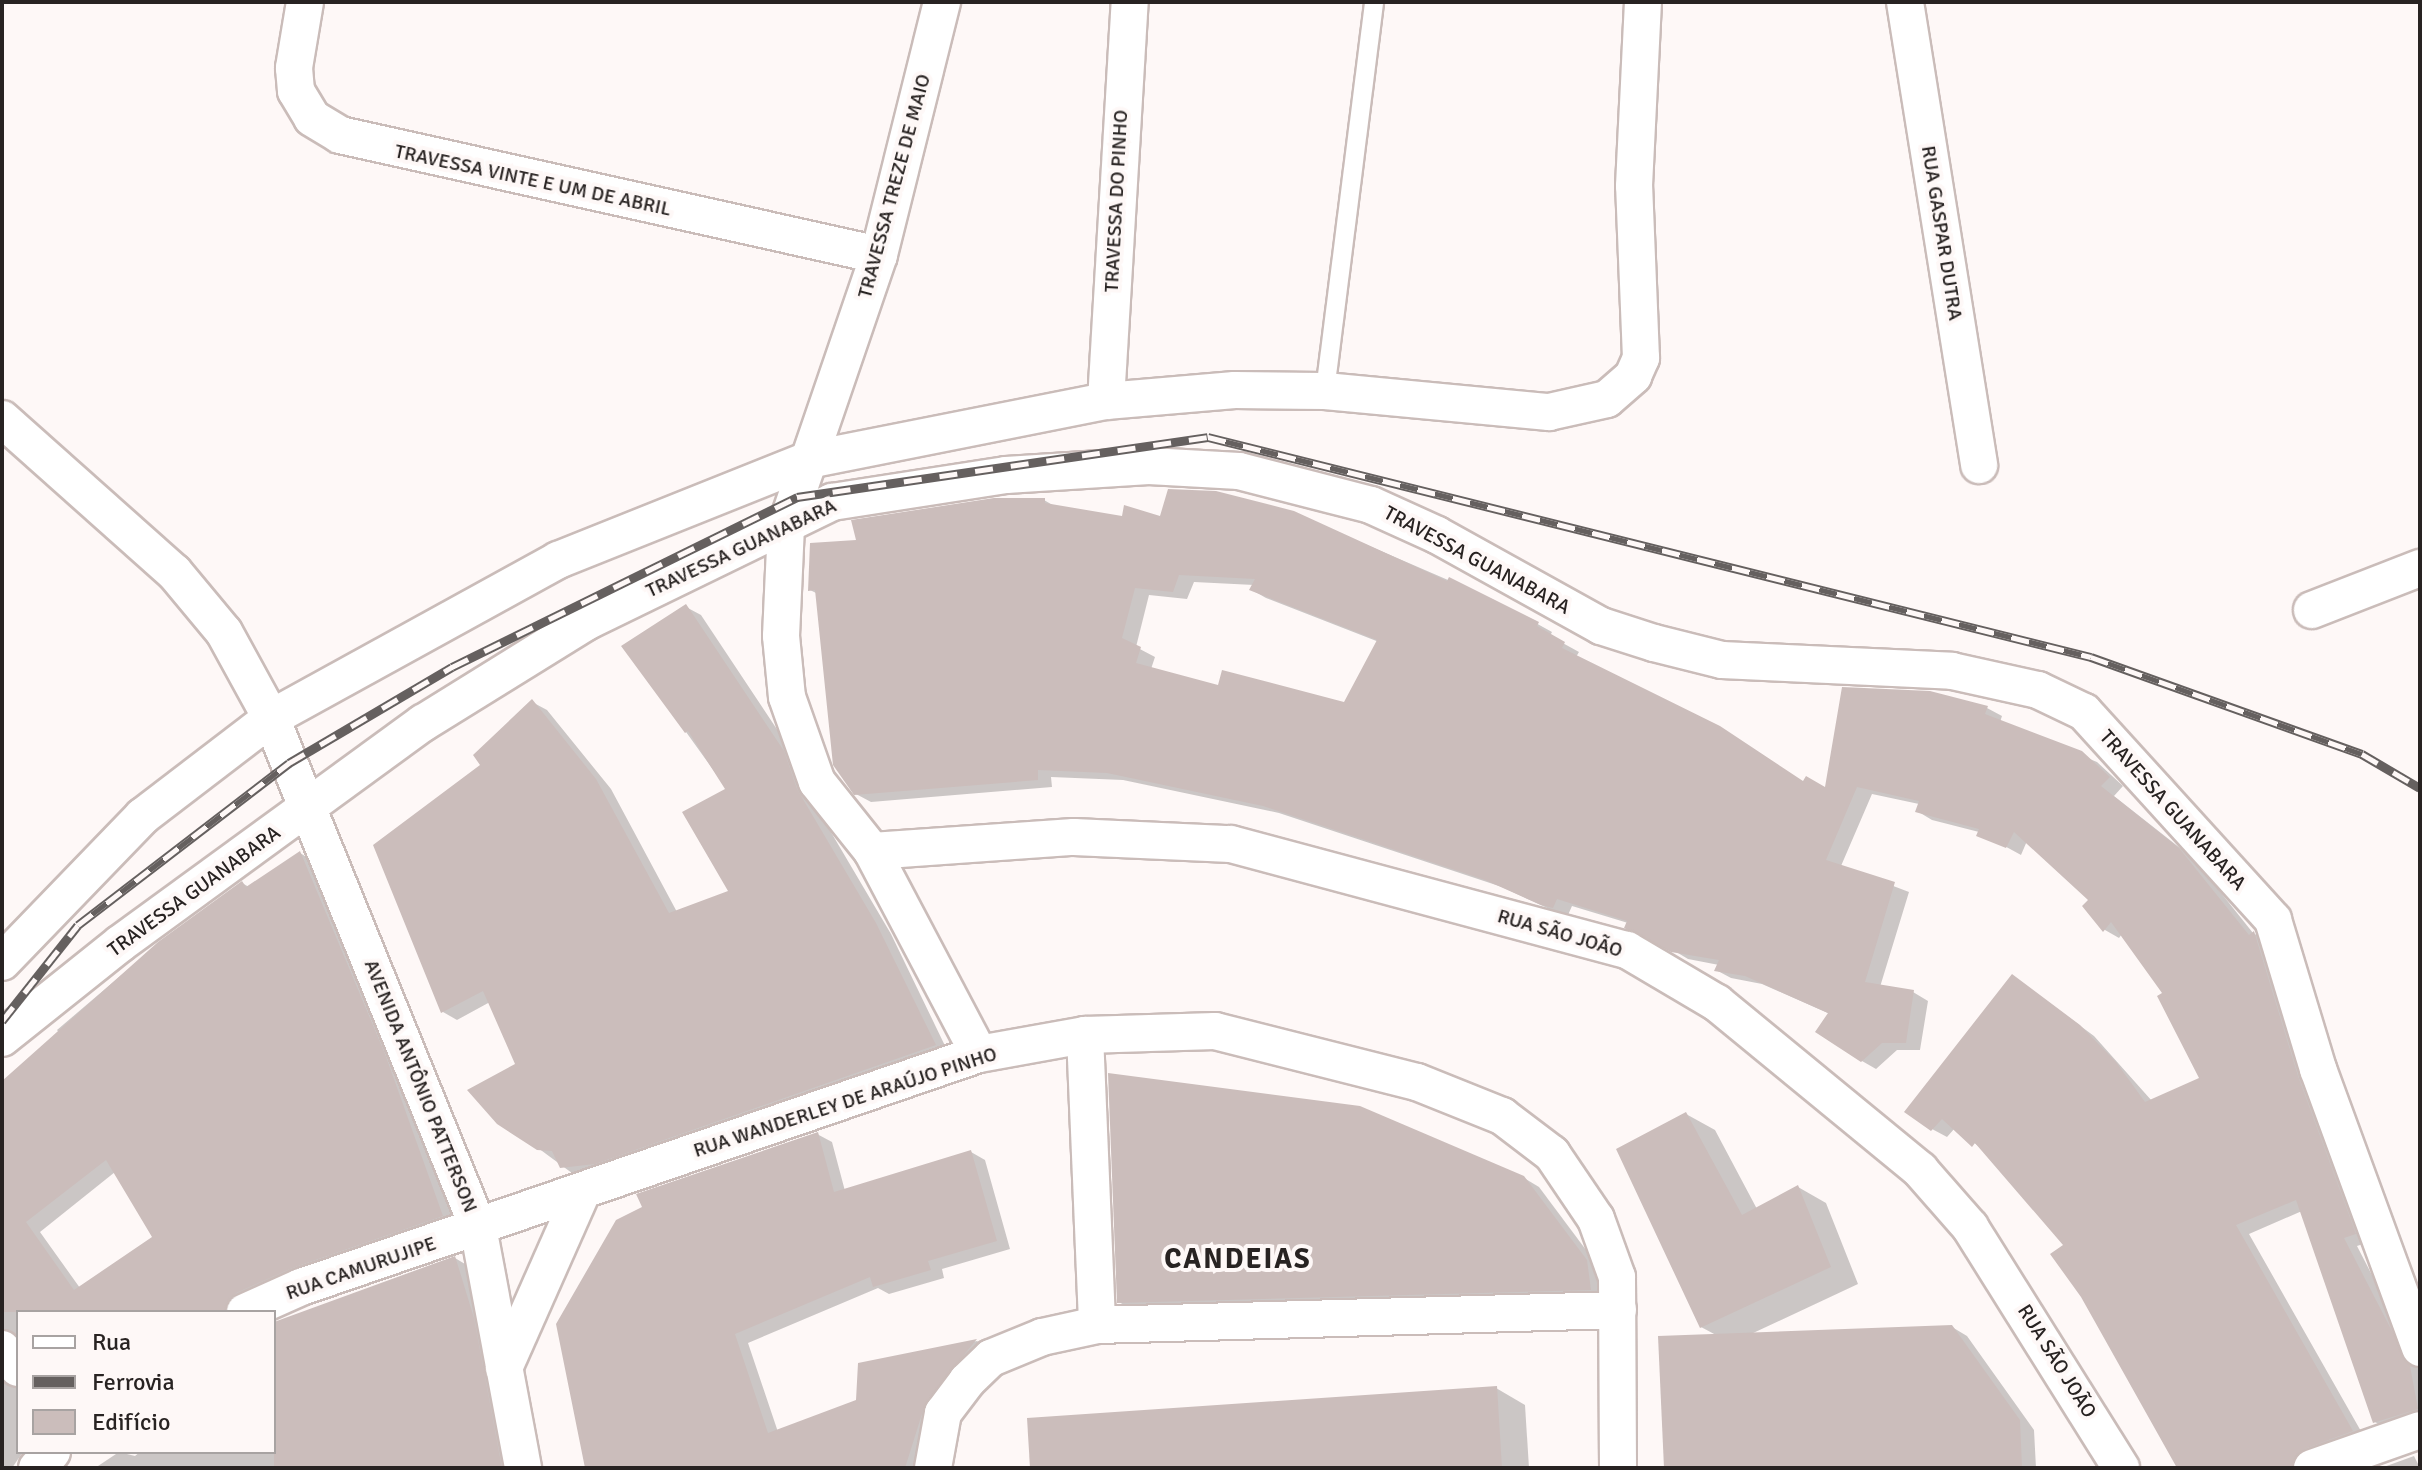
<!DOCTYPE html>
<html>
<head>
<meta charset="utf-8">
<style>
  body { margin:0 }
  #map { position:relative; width:2422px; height:1470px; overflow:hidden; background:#fef8f7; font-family:Signika,sans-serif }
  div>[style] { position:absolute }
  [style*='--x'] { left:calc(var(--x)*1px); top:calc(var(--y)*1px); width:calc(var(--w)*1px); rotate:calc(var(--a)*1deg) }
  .shadow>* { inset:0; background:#0003 }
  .building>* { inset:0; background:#cbbdbb }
  .roads { filter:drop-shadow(2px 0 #cabcb9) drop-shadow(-2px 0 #cabcb9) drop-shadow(0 2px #cabcb9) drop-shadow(0 -2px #cabcb9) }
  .service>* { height:18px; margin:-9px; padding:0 9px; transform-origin:9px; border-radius:9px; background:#fff }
  .minor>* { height:36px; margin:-18px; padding:0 18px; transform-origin:18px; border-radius:18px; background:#fff }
  .rail>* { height:9px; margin-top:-4.5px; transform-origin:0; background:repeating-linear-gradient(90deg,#fef8f7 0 18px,#65605f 0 36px); box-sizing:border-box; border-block:2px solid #65605f }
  span { translate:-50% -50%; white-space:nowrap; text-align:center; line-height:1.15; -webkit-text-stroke:8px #fef8f7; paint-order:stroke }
  .street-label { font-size:20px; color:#282322 }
  .district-label { font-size:28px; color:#282322; font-weight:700; letter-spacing:2px }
  .frame { position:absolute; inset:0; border:4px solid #282322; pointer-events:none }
  .legend { position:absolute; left:16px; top:1310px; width:260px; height:144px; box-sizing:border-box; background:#fef8f7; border:2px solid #a8a3a2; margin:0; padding:10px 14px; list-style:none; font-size:24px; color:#282322 }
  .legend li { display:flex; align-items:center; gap:16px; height:40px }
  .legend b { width:40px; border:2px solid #a8a3a2 }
</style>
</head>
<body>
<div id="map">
  <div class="shadow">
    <i style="clip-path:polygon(evenodd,1044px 500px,1056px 507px,1123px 518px,1293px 513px,1492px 599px,1552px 632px,1550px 636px,1579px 652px,1576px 657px,1804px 783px,1826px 790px,1929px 693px,1987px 708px,2002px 716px,2000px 722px,2097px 762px,2123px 786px,2114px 796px,2194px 859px,2253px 933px,2269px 942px,2369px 1242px,2357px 1246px,2420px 1368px,2420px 1421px,2389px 1430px,2375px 1422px,2302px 1211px,2249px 1234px,2366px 1440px,2310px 1468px,2180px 1468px,2066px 1245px,1986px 1152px,1955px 1128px,1947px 1137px,1932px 1129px,2013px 976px,2094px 1036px,2152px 1101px,2201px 1079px,2165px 993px,2122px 934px,2119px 938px,2105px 930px,2085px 906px,2091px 900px,2027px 841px,2021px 855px,1979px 832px,1932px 820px,1917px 811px,1919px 804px,1872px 794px,1841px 866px,1909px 892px,1880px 987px,1913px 992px,1928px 1001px,1920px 1050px,1897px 1050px,1876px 1069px,1862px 1061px,1830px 1014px,1762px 984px,1731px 978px,1716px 970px,1719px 965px,1688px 959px,1628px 923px,1572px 906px,1568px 915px,1558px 913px,1502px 887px,1279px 813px,1123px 780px,1051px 777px,1052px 787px,871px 802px,856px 794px,818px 594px,810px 590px,858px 542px,1044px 500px,1194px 582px,1254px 585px,1252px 590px,1266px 598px,1379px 642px,1345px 704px,1219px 688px,1151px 669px,1155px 657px,1136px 647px,1149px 595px,1187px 599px,1194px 582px)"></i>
    <i style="clip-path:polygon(686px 607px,701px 615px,798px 761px,812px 800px,891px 934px,949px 1054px,576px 1176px,538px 1148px,517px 1064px,490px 1002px,457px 1020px,443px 1012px,483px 766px,532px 702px,547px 710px,611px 789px,677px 912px,731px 892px,727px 789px,686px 732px)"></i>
    <i style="clip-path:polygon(evenodd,300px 853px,315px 862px,399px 1064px,457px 1224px,244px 1312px,18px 1312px,18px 1338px,2px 1342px,2px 1087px,60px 1034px,57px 1030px,159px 943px,242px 883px,249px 887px,300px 853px,115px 1172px,155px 1238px,80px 1288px,40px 1232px,115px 1172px)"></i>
    <i style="clip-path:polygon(1686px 1114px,1715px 1130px,1757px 1209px,1798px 1187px,1826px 1203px,1858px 1284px,1751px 1334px,1952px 1327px,1967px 1336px,2034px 1430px,2036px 1468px,1666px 1468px,1716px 1335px,1701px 1327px)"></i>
    <i style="clip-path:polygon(817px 1134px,832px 1142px,845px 1191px,971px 1152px,985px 1160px,1010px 1249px,942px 1269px,944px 1278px,889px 1294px,878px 1288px,748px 1343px,778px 1432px,858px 1401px,859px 1365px,977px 1341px,990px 1349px,923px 1468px,586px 1468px)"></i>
    <i style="clip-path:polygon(1524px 1178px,1539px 1187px,1601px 1270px,1605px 1297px,1134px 1311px,1119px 1302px)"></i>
    <i style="clip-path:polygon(455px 1258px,470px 1267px,514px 1468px,95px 1468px,119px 1452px,135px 1456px,140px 1452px,274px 1452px,274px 1324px)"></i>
    <i style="clip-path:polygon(2px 1372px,18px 1389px,18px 1452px,23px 1452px,12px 1468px,2px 1468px)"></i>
    <i style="clip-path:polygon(1496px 1388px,1525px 1405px,1529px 1468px,1032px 1468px)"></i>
    <i style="clip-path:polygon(2414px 1456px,2420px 1468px,2381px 1468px)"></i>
  </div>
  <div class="building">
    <i style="clip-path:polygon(evenodd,1168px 489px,1216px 491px,1294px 511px,1447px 581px,1449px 577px,1539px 622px,1537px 626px,1565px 642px,1562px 648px,1720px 726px,1803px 781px,1806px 776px,1825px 787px,1842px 687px,1930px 691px,1988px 706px,1985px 714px,2082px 751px,2110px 777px,2101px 786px,2179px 848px,2249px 935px,2254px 931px,2298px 1076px,2356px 1234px,2344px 1238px,2410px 1366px,2418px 1409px,2373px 1423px,2296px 1200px,2236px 1225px,2353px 1431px,2304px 1449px,2292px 1468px,2177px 1468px,2081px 1297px,2050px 1254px,2063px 1245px,1975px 1143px,1972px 1147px,1942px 1119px,1931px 1131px,1904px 1112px,2012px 974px,2080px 1025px,2116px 1062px,2145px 1102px,2199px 1078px,2157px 996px,2162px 993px,2111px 922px,2103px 932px,2082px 906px,2088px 900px,2014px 832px,2006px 848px,1976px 836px,1979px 829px,1915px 812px,1919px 801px,1857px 787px,1826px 860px,1895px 882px,1865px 982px,1914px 990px,1906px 1043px,1882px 1043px,1861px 1062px,1815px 1032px,1828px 1013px,1745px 976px,1714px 971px,1719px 960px,1671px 952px,1624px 928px,1627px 921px,1557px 899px,1553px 908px,1541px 905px,1485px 880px,1263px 806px,1107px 773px,1038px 770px,1038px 780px,854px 795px,833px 765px,815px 590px,808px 591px,810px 543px,856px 540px,851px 520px,994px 498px,1045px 498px,1045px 503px,1122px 516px,1124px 505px,1160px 516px,1168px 489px,1179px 575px,1255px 579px,1249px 590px,1377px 640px,1344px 702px,1222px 670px,1218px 685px,1136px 663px,1141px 647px,1122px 638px,1135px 588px,1173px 592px,1179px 575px)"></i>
    <i style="clip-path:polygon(686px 604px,784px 751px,797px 789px,876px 923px,936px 1045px,595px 1164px,560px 1168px,552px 1151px,537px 1150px,497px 1124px,467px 1090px,515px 1064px,483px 991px,441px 1013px,373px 845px,480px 765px,473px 755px,532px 699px,596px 779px,669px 913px,728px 891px,682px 812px,725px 789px,688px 731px,685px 733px,621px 646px)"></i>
    <i style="clip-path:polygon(evenodd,300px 851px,385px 1054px,443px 1216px,292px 1268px,236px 1293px,224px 1312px,2px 1312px,2px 1081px,158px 942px,242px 881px,246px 887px,300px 851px,106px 1160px,152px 1237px,74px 1290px,26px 1222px,106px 1160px)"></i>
    <i style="clip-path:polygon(1108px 1073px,1360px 1106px,1524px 1176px,1587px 1260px,1591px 1290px,1117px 1303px)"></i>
    <i style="clip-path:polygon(1686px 1112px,1742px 1215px,1798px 1185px,1831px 1267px,1700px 1328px,1616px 1149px)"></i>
    <i style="clip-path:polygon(818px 1132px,834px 1192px,971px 1150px,997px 1241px,928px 1261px,931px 1270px,873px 1287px,870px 1277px,735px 1334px,768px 1433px,856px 1400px,858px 1363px,977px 1339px,926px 1401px,905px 1468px,585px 1468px,556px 1324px,616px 1220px,642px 1207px,636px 1194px)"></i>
    <i style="clip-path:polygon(455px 1256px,474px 1318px,502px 1468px,274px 1468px,274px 1322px)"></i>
    <i style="clip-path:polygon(1952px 1325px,2020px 1420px,2022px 1468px,1664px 1468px,1658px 1336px)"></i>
    <i style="clip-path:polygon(1497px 1386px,1502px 1468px,1030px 1468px,1027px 1418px)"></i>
  </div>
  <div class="roads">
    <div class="service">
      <i style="--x:1325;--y:391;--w:392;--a:-82.8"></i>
    </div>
    <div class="minor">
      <i style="--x:305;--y:2;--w:67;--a:99.5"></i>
      <i style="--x:294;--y:68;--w:23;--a:85"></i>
      <i style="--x:296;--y:91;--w:31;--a:59"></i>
      <i style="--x:312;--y:118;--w:33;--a:31"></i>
      <i style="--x:340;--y:135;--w:552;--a:12.55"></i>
      <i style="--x:942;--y:2;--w:261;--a:104"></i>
      <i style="--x:879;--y:255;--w:287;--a:108.9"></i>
      <i style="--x:786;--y:526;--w:110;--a:92.6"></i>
      <i style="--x:781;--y:636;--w:61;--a:84.4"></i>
      <i style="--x:787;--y:697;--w:90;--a:70.6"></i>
      <i style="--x:817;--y:782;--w:88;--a:51.4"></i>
      <i style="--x:872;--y:851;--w:229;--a:62.2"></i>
      <i style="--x:1905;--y:2;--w:469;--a:80.9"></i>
      <i style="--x:1106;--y:401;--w:400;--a:-86.6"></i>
      <i style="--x:2;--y:419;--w:230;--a:41.7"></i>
      <i style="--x:174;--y:572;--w:78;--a:50.2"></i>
      <i style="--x:224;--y:632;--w:98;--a:61.3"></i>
      <i style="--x:271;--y:718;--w:549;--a:67.87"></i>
      <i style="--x:478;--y:1227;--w:245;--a:79.4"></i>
      <i style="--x:2312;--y:610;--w:116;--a:-21.3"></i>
      <i style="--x:872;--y:851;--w:202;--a:-4"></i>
      <i style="--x:1074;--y:837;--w:157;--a:2.6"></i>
      <i style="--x:1231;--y:844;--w:410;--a:15"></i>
      <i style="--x:1627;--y:950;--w:104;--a:30.5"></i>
      <i style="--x:1717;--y:1003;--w:263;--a:39.4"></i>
      <i style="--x:1920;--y:1170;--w:76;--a:48.7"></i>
      <i style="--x:1970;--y:1227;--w:284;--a:57.9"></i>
      <i style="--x:2;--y:962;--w:203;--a:-46"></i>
      <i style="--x:143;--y:816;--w:161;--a:-37.4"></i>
      <i style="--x:271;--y:718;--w:328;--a:-28.8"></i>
      <i style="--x:558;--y:560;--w:269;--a:-21.8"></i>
      <i style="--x:808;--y:460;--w:304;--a:-11.2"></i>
      <i style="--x:1106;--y:401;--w:129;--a:-4.9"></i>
      <i style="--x:1235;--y:390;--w:90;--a:0.6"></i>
      <i style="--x:1325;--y:391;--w:225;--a:5.4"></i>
      <i style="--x:1549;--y:412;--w:59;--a:-12.6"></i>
      <i style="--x:1607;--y:399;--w:35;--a:-41"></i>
      <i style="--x:1633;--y:376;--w:20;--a:-66"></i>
      <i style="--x:1641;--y:358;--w:172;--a:-92.3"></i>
      <i style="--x:1634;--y:186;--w:184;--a:-87.2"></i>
      <i style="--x:1085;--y:1035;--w:290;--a:87.6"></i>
      <i style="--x:2;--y:1038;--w:152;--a:-38.6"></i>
      <i style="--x:121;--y:943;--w:374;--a:-36.1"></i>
      <i style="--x:423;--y:723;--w:192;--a:-31.8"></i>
      <i style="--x:586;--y:622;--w:274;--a:-26"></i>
      <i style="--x:832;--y:502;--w:176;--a:-8.8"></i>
      <i style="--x:1006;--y:475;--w:143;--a:-3.6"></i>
      <i style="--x:1149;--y:466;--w:90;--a:3.2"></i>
      <i style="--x:1239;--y:471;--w:136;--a:14.4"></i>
      <i style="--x:1371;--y:505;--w:72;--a:24.4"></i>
      <i style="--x:1437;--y:535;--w:188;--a:29"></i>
      <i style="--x:1601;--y:626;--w:56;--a:17.8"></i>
      <i style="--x:1654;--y:643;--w:70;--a:14"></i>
      <i style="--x:1722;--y:660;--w:230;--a:2.7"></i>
      <i style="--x:1952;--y:671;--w:88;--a:12.5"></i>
      <i style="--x:2038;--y:690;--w:51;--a:25.6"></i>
      <i style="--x:2084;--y:712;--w:281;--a:47.7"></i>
      <i style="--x:2273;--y:920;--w:156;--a:73.2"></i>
      <i style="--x:2318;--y:1069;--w:297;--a:69.9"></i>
      <i style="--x:245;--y:1312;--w:61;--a:-24.1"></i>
      <i style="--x:301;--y:1287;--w:717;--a:-18.97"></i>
      <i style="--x:979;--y:1054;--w:108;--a:-10.2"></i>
      <i style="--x:1085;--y:1035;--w:130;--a:-1.8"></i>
      <i style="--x:1215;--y:1031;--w:208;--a:14.2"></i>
      <i style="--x:1417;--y:1082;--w:92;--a:21.8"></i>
      <i style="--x:1502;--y:1116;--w:63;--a:37.2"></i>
      <i style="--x:1552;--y:1154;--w:78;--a:55.9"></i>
      <i style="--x:1596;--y:1219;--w:62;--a:70.1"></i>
      <i style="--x:1617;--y:1277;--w:191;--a:89.7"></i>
      <i style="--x:2;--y:1349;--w:25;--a:50"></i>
      <i style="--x:504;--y:1368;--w:193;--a:-66.1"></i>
      <i style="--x:37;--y:1468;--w:22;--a:-47"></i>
      <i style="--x:933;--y:1468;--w:56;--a:-79.7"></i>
      <i style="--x:943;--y:1413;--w:40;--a:-53"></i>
      <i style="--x:967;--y:1381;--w:33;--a:-44"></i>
      <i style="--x:991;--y:1358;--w:55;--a:-22.4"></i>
      <i style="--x:1042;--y:1337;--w:56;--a:-12.3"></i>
      <i style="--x:1097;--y:1325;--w:521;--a:-1.65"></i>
      <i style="--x:2312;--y:1468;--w:114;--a:-19.4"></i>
    </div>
  </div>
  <div class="rail">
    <i style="--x:2;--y:1021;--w:122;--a:-51.6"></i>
    <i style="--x:78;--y:925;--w:266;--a:-37.5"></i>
    <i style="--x:289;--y:763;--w:189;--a:-30.5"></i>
    <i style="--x:452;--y:667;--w:385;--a:-26.2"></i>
    <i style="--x:797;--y:497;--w:415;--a:-8.3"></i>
    <i style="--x:1208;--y:437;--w:910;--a:13.99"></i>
    <i style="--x:2091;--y:657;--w:288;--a:19.7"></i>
    <i style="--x:2362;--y:754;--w:67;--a:30.4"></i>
  </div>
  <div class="street-label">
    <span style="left:533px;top:180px;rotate:12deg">TRAVESSA VINTE E UM DE ABRIL</span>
    <span style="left:894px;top:186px;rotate:-75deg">TRAVESSA TREZE DE MAIO</span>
    <span style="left:1116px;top:201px;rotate:-87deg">TRAVESSA DO PINHO</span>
    <span style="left:1942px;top:233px;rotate:81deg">RUA GASPAR DUTRA</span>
    <span style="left:741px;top:548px;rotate:-25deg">TRAVESSA GUANABARA</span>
    <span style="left:1477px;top:560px;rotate:28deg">TRAVESSA GUANABARA</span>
    <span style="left:2173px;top:810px;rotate:48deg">TRAVESSA GUANABARA</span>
    <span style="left:194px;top:891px;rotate:-36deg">TRAVESSA GUANABARA</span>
    <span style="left:1560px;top:933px;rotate:16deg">RUA SÃO JOÃO</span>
    <span style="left:421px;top:1086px;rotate:68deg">AVENIDA ANTÔNIO PATTERSON</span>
    <span style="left:845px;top:1102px;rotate:-18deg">RUA WANDERLEY DE ARAÚJO PINHO</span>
    <span style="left:361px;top:1268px;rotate:-19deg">RUA CAMURUJIPE</span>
    <span style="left:2057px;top:1361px;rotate:58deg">RUA SÃO JOÃO</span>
  </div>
  <div class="district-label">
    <span style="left:1238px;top:1259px">CANDEIAS</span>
  </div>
  <div class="frame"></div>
  <ul class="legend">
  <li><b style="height:10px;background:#fff"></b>Rua</li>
  <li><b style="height:10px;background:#65605f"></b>Ferrovia</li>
  <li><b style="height:22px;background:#cbbdbb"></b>Edifício</li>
  </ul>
</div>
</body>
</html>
